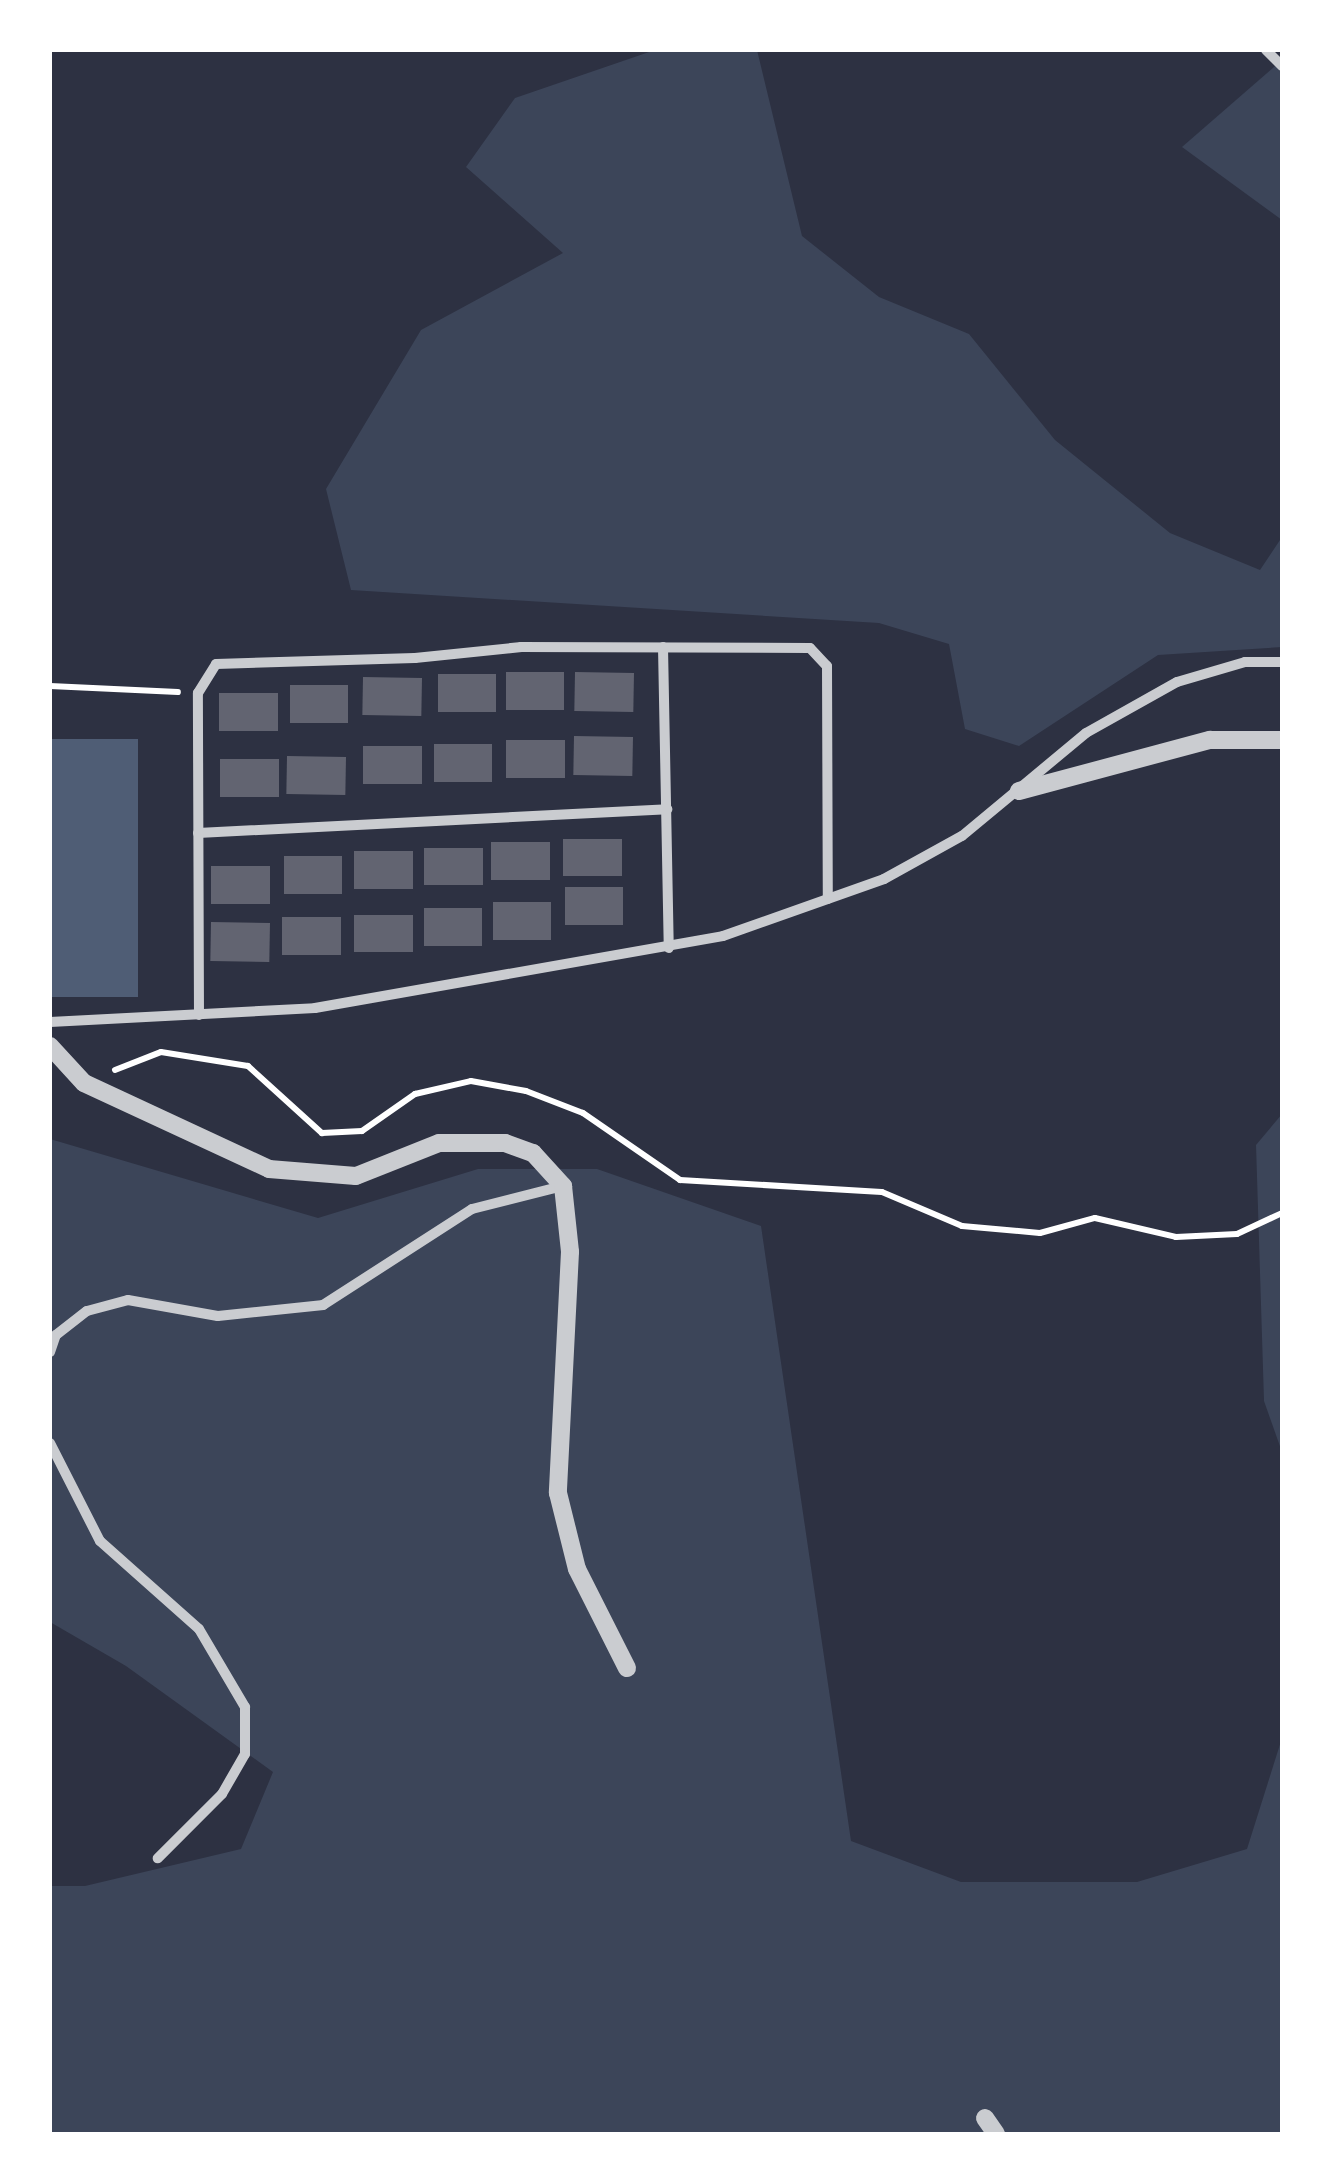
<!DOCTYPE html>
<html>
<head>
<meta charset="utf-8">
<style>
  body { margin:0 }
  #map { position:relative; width:1332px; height:2184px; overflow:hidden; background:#2d3142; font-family:Arial,sans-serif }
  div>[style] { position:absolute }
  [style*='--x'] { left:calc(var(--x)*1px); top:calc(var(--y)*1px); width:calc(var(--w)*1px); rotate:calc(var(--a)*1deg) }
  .green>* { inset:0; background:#3c4559 }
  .water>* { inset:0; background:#4f5d75; transform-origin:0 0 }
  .building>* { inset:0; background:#626471; transform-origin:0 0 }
  .path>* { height:6px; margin:-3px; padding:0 3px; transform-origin:3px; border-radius:3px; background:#fff }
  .minor>* { height:10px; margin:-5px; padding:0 5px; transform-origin:5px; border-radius:5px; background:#caccd0 }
  .tertiary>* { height:18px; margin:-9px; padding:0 9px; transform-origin:9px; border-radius:9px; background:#caccd0 }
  span { translate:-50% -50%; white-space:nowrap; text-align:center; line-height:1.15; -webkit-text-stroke:8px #fff; paint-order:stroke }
  .frame { position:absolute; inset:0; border:52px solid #fff; pointer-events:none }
</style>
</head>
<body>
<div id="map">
  <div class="green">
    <i style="clip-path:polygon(655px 50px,757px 50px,802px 236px,879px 297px,969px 334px,1055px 440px,1170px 533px,1260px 570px,1282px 537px,1282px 647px,1158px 655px,1019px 746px,965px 729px,949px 644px,879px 623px,351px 590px,326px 489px,421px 330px,563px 253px,466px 167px,515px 98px)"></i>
    <i style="clip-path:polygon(1282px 60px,1282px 220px,1182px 147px)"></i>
    <i style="clip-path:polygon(1282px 1114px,1282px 1452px,1264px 1401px,1256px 1145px)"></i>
    <i style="clip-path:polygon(50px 1139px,318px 1218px,478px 1169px,597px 1169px,761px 1226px,851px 1841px,961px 1882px,1137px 1882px,1247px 1849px,1282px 1738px,1282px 2134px,50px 2134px,50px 1886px,85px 1886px,241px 1849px,273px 1772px,126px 1666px,50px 1622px)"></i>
  </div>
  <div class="water">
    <i style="left:50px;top:739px;width:88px;height:258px"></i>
  </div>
  <div class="building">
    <i style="left:506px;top:672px;width:58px;height:38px"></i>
    <i style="left:575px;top:672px;width:59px;height:39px;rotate:1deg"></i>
    <i style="left:438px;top:674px;width:58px;height:38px"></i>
    <i style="left:363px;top:677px;width:59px;height:38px;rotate:1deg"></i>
    <i style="left:290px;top:685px;width:58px;height:38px"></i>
    <i style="left:219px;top:693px;width:59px;height:38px"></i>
    <i style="left:574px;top:736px;width:59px;height:39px;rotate:1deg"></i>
    <i style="left:506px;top:740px;width:59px;height:38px"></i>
    <i style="left:434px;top:744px;width:58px;height:38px"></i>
    <i style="left:363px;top:746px;width:59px;height:38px"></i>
    <i style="left:287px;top:756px;width:59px;height:38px;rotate:1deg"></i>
    <i style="left:220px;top:759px;width:59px;height:38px"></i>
    <i style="left:563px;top:839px;width:59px;height:37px"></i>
    <i style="left:491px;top:842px;width:59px;height:38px"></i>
    <i style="left:424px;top:848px;width:59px;height:37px"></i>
    <i style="left:354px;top:851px;width:59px;height:38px"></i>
    <i style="left:284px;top:856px;width:58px;height:38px"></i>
    <i style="left:211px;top:866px;width:59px;height:38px"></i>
    <i style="left:565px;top:887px;width:58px;height:38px"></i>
    <i style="left:493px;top:902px;width:58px;height:38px"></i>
    <i style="left:424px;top:908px;width:58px;height:38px"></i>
    <i style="left:354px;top:915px;width:59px;height:37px"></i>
    <i style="left:282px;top:917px;width:59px;height:38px"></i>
    <i style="left:211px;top:922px;width:59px;height:39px;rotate:1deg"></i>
  </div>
  <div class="path">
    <i style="--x:50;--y:686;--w:128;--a:2.7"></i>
    <i style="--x:115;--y:1070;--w:49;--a:-21.4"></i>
    <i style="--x:161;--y:1052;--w:88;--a:9.1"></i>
    <i style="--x:248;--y:1066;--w:100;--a:42.2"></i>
    <i style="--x:322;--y:1133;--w:40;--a:-2.9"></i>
    <i style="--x:362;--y:1131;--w:65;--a:-34.9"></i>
    <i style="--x:415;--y:1094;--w:57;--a:-13.1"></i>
    <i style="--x:471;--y:1081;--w:56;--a:10.3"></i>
    <i style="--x:526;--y:1091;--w:61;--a:21.1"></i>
    <i style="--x:583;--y:1113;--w:118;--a:34.6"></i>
    <i style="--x:680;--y:1180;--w:202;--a:3.4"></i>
    <i style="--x:882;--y:1192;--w:87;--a:23"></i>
    <i style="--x:962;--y:1226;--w:78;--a:5.1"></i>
    <i style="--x:1040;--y:1233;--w:57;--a:-15.3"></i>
    <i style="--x:1095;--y:1218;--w:83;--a:13.2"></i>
    <i style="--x:1176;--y:1237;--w:61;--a:-2.8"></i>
    <i style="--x:1237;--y:1234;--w:50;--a:-25"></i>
  </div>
  <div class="minor">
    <i style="--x:1266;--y:50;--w:23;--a:45"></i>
    <i style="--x:663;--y:647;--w:301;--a:88.9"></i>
    <i style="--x:198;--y:833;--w:470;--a:-2.9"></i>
    <i style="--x:199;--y:1015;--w:322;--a:-90.2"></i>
    <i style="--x:198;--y:693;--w:34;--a:-58"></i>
    <i style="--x:216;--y:664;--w:199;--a:-1.7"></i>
    <i style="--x:415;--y:658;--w:107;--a:-5.9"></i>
    <i style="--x:521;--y:647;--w:289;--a:0.2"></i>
    <i style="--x:810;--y:648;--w:25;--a:47"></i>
    <i style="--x:827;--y:666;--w:233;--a:89.8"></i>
    <i style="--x:50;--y:1022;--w:265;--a:-3"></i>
    <i style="--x:315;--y:1008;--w:414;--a:-10"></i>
    <i style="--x:723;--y:936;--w:171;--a:-19.5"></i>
    <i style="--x:884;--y:879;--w:89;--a:-28.9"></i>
    <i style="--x:962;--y:836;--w:161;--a:-39.7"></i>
    <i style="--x:1086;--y:733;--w:104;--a:-29.3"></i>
    <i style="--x:1177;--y:682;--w:71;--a:-16.4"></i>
    <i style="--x:1245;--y:662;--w:37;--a:0"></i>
    <i style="--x:50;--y:1352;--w:18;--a:-71"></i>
    <i style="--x:56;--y:1335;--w:39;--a:-38"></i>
    <i style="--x:87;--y:1311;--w:42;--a:-15"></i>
    <i style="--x:128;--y:1300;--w:91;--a:10.1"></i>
    <i style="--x:218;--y:1316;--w:106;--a:-6"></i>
    <i style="--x:323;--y:1305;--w:177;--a:-32.8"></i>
    <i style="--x:472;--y:1209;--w:94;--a:-14.2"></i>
    <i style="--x:50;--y:1443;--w:110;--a:63"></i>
    <i style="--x:100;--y:1541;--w:132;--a:41.6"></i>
    <i style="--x:199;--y:1629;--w:91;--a:59.5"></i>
    <i style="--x:245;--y:1707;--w:47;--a:90"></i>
    <i style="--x:245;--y:1754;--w:46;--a:119.9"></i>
    <i style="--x:222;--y:1794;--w:91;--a:135"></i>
  </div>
  <div class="tertiary">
    <i style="--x:1019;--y:791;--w:198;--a:-15"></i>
    <i style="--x:1210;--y:740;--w:72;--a:0"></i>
    <i style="--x:50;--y:1046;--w:50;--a:47.4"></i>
    <i style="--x:84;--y:1083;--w:204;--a:24.9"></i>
    <i style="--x:269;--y:1169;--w:87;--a:4.6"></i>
    <i style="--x:356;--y:1176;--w:89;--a:-21.7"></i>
    <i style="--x:439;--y:1143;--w:66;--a:0"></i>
    <i style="--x:505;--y:1143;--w:30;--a:20"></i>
    <i style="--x:533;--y:1153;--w:45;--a:47.7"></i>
    <i style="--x:563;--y:1186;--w:66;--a:83.9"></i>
    <i style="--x:570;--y:1252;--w:241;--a:92.9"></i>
    <i style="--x:558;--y:1493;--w:78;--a:76"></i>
    <i style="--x:577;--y:1569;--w:111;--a:63.2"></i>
    <i style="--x:985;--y:2118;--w:19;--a:55"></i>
  </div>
  <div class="frame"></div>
</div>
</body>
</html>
